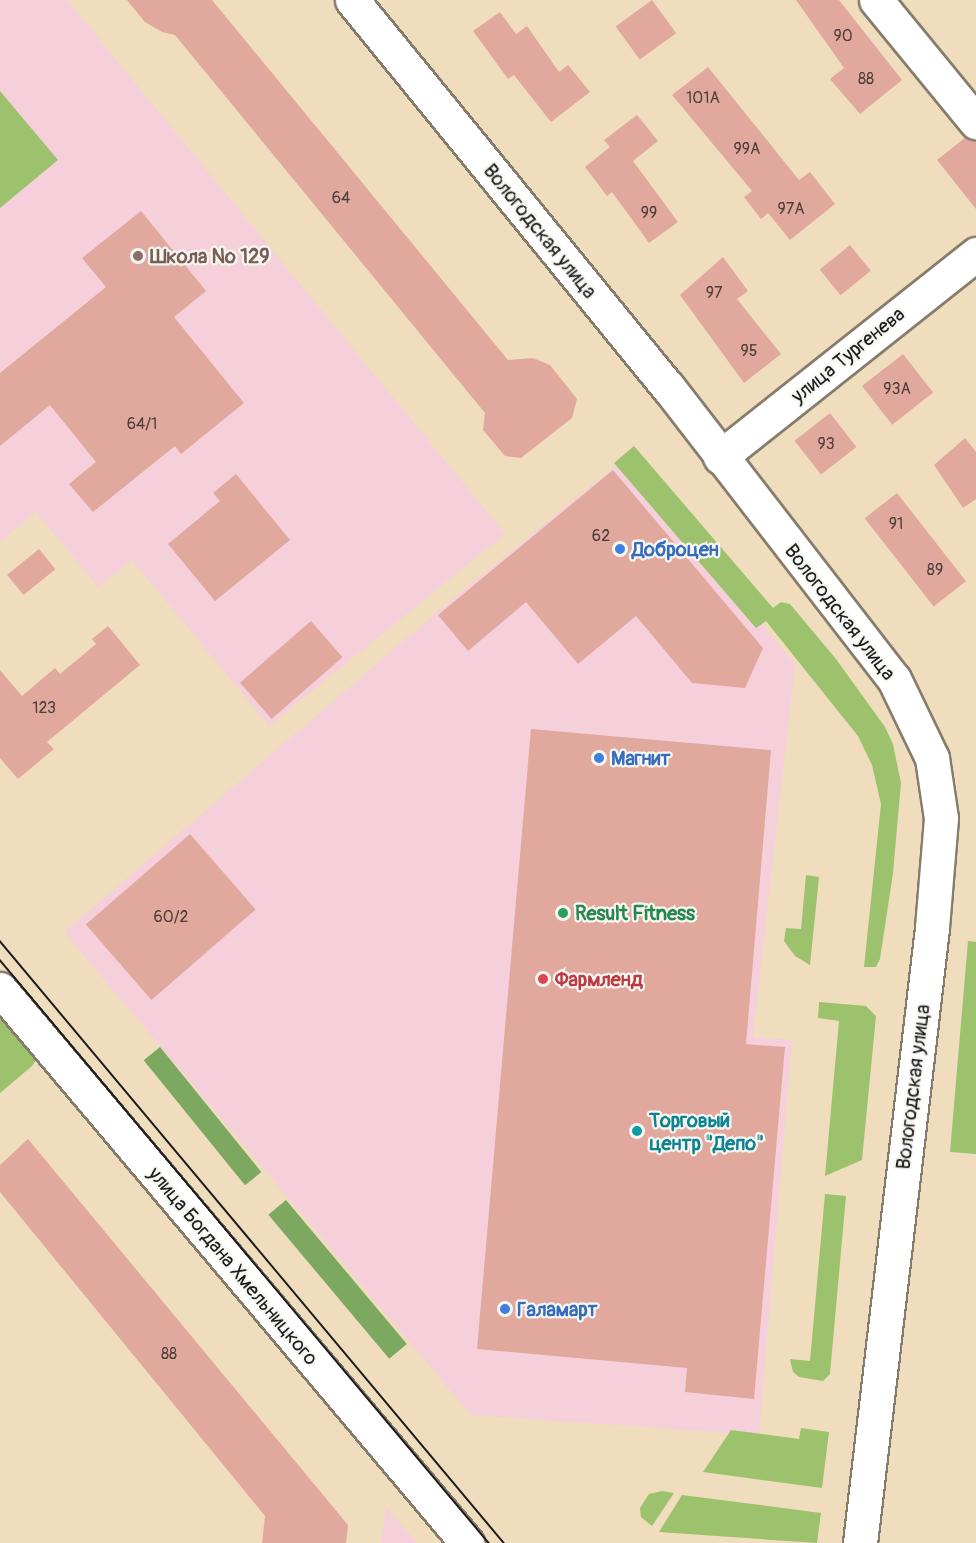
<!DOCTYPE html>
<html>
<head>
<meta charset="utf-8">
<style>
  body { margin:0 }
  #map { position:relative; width:976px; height:1543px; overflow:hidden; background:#f0ddbd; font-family:Pangolin,sans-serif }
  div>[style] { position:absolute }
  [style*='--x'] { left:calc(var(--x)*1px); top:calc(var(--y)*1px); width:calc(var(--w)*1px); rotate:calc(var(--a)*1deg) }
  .built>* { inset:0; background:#f5cfda }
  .green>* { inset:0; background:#9cc26d }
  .forest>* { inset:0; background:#7da860; transform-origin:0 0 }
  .building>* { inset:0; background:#e1a99e; transform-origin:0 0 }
  .roads { filter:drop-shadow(2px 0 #867c6c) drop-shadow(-2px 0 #867c6c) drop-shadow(0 2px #867c6c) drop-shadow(0 -2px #867c6c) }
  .minor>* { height:33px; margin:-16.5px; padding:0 16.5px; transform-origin:16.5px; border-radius:16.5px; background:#fff }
  .major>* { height:33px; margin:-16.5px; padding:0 16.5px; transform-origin:16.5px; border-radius:16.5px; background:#fff }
  .tram>* { height:1.5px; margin:-0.75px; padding:0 0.75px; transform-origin:0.75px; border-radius:0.75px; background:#1c1c1c }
  .dots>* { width:16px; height:16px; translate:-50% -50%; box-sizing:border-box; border:3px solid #f6f6f2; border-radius:50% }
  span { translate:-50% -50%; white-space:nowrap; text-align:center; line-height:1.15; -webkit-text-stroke:4.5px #f6f6f2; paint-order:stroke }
  .number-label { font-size:16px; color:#4d3f3c }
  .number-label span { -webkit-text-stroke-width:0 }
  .street-label { font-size:20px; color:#1c1c1c }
  .education-label { font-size:20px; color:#785e54; font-weight:700 }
  .left { translate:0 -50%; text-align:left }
  .shop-label { font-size:20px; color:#366cbe; font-weight:700 }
  .leisure-label { font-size:20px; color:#27864d; font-weight:700 }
  .health-label { font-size:20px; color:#be3a42; font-weight:700 }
  .culture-label { font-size:20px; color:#0d838f; font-weight:700 }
</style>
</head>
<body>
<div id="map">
  <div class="built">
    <i style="clip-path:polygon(0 0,67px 0,505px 534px,269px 726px,132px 560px,98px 587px,36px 512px,0 541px)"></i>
    <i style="clip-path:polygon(624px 459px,795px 664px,753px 1037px,792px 1040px,759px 1435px,471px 1415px,64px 932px,431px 617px)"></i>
    <i style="clip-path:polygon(386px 1507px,417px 1543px,381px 1543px)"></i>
  </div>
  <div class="green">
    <i style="clip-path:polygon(0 91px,58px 160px,0 208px)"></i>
    <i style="clip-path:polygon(634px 446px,773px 608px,781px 602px,790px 604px,836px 659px,885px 727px,893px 744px,901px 783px,893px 873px,880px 959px,876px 967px,864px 967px,881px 804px,872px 765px,858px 736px,766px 621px,756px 628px,614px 463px)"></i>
    <i style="clip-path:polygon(806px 875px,819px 877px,810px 965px,795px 956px,784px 941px,786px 928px,801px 929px)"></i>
    <i style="clip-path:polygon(968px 941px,976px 942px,976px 1154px,950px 1152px)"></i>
    <i style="clip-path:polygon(819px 1002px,866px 1006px,876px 1016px,862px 1160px,825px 1176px,839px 1021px,818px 1018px)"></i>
    <i style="clip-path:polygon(0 1006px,35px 1050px,37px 1059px,32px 1066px,0 1093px)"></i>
    <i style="clip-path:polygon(825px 1194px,846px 1196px,830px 1374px,823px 1381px,799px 1377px,793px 1372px,790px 1359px,810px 1361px)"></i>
    <i style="clip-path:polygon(801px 1428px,829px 1432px,822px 1488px,703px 1472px,731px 1430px,799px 1439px)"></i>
    <i style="clip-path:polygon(662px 1491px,674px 1493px,652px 1526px,641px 1517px,640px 1508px,649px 1494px)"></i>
    <i style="clip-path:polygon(682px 1495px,821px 1513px,817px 1543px,659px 1532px)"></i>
  </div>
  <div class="forest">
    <i style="left:160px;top:1047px;width:161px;height:21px;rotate:51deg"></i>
    <i style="left:286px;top:1200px;width:188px;height:23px;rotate:50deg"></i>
  </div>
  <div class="building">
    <i style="clip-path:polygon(127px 0,212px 0,508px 360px,533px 358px,550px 365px,577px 399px,572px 418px,521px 458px,505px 456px,483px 430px,485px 413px,175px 35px,162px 32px,145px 22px)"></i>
    <i style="left:652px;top:0;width:41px;height:45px;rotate:54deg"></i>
    <i style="clip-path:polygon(796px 0,839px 0,902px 80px,860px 114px,830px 79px,844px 68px)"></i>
    <i style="clip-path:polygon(500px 12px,516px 34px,527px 26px,559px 72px,568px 65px,590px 92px,551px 122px,514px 75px,508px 79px,473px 31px)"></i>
    <i style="clip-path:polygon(708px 67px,799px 180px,810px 172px,835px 204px,790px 240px,768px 213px,761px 219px,744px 197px,752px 191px,672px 95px)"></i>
    <i style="clip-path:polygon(637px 115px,658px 141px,633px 161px,678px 222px,649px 243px,612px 192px,607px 196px,585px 167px,610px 147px,604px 140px)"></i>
    <i style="clip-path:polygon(966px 137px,976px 140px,976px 209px,937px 160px)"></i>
    <i style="clip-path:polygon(141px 211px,206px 291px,174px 317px,244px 403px,181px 454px,175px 446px,93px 512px,69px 484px,96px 462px,50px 405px,0 446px,0 373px,106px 287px,82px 258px)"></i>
    <i style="left:850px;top:245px;width:33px;height:39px;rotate:51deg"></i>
    <i style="clip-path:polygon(723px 257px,748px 291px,737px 299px,781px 354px,744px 383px,680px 295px)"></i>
    <i style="left:903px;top:354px;width:49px;height:52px;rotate:52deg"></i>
    <i style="left:830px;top:413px;width:43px;height:45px;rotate:52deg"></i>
    <i style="clip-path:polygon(965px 438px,976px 452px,976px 499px,963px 508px,934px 465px)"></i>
    <i style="clip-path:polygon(613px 470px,763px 648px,745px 688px,692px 683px,636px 616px,578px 664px,526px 602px,468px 651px,438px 615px)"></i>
    <i style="clip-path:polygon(236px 474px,290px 540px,215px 601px,168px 544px,220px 501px,213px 493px)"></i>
    <i style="left:897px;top:493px;width:112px;height:41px;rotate:52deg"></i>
    <i style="left:39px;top:549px;width:26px;height:41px;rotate:51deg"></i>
    <i style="left:311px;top:621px;width:48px;height:94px;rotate:49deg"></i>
    <i style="clip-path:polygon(108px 626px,140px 665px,47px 742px,54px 749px,18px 779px,0 758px,0 670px,22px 696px,55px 668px,60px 674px,96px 644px,92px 639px)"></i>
    <i style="clip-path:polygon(531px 729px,771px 750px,746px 1044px,785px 1047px,754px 1399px,685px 1392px,687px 1368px,477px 1349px)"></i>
    <i style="left:190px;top:834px;width:100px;height:138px;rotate:49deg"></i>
    <i style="clip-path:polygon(28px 1139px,348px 1525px,346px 1543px,262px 1543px,265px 1516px,0 1192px,0 1165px)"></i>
  </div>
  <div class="roads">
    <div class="minor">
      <i style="--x:876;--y:0;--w:158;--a:50.7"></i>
      <i style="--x:720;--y:457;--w:327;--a:-38.4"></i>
    </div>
    <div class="major">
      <i style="--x:352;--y:0;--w:500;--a:50.8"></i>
      <i style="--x:668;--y:387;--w:369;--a:52.3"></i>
      <i style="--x:894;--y:679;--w:88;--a:64.3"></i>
      <i style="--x:932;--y:758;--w:61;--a:81.5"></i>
      <i style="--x:941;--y:818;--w:110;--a:94.7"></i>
      <i style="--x:932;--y:928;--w:619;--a:96.68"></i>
      <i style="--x:0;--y:989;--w:725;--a:49.87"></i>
    </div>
  </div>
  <div class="tram">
    <i style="--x:0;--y:941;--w:785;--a:50.06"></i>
    <i style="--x:0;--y:960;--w:761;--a:50.01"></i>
  </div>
  <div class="dots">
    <i style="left:138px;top:256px;background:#8d6e63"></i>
    <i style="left:620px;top:549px;background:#3f7fe0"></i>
    <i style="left:599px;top:758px;background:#3f7fe0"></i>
    <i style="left:563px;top:913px;background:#2e9e5b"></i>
    <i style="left:543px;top:979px;background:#e0444e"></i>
    <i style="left:637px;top:1131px;background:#0f9aa8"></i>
    <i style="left:505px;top:1309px;background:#3f7fe0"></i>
  </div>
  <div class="number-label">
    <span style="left:843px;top:36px">90</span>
    <span style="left:866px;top:79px">88</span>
    <span style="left:703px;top:98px">101А</span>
    <span style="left:747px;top:149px">99А</span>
    <span style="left:341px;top:198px">64</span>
    <span style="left:791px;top:209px">97А</span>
    <span style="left:649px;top:213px">99</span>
    <span style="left:714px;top:293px">97</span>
    <span style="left:749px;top:351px">95</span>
    <span style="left:897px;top:389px">93А</span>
    <span style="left:142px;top:424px">64/1</span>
    <span style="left:826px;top:444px">93</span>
    <span style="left:896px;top:524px">91</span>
    <span style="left:601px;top:536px">62</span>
    <span style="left:935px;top:570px">89</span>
    <span style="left:44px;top:708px">123</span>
    <span style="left:171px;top:917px">60/2</span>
    <span style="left:169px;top:1354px">88</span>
  </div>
  <div class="street-label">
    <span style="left:540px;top:231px;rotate:51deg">Вологодская улица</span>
    <span style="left:848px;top:355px;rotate:-39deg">улица Тургенева</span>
    <span style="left:840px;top:612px;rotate:52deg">Вологодская улица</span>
    <span style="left:913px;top:1087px;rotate:-83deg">Вологодская улица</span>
    <span style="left:233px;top:1266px;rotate:50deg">улица Богдана Хмельницкого</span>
  </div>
  <div class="education-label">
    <span class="left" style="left:150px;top:256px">Школа № 129</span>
  </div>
  <div class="shop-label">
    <span class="left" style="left:632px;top:549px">Доброцен</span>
    <span class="left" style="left:611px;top:758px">Магнит</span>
    <span class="left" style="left:517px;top:1309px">Галамарт</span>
  </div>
  <div class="leisure-label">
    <span class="left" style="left:575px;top:913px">Result Fitness</span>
  </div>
  <div class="health-label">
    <span class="left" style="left:555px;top:979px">Фармленд</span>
  </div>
  <div class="culture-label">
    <span class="left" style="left:649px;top:1132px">Торговый<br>центр "Депо"</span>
  </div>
</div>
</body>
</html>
